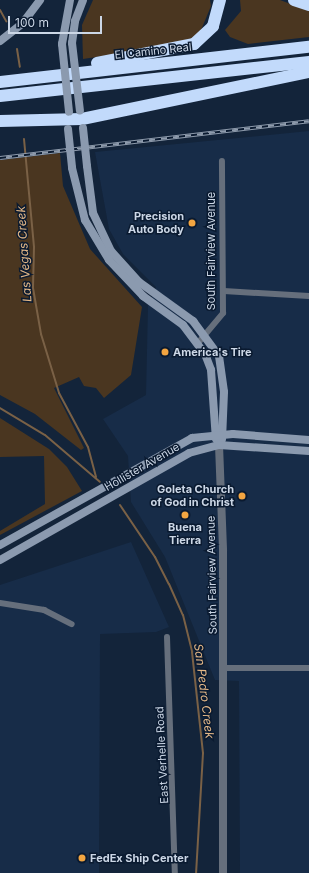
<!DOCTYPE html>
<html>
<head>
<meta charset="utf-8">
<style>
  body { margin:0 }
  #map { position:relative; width:309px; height:873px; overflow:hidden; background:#13243a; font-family:Inter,sans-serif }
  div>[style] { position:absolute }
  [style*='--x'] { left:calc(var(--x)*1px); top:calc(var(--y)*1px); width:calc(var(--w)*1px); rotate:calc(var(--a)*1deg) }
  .built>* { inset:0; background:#172c48 }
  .green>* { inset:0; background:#4a3620 }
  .stream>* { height:2px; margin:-1px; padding:0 1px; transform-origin:1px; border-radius:1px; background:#7a6146 }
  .minor>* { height:6px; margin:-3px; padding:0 3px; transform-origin:3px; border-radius:3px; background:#666f7c }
  .tertiary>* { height:8px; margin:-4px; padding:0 4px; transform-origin:4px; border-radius:4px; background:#666f7c }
  .secondary>* { height:8px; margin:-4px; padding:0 4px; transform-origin:4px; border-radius:4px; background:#8b9aaf }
  .motorway>* { height:12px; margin:-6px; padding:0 6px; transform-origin:6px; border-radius:6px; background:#c2dafb }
  .rail>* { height:3.5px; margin-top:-1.75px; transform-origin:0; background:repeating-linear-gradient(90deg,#0a1a30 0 6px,#8e9bac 0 12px); box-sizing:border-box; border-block:1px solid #8e9bac }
  .secondary-bridge>* { height:8px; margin:-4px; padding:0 4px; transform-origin:4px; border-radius:4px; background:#8b9aaf }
  .dots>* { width:11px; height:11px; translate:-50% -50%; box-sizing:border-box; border:2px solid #0a1a30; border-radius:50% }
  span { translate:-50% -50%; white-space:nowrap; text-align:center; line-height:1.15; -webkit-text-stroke:3px #0a1a30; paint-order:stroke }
  .street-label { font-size:11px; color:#ccd7e6 }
  .poi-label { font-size:11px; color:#ccd7e6; font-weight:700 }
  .right { translate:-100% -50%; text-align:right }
  .left { translate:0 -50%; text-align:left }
  .water-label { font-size:12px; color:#e5b988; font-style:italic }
  .scale { position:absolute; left:8px; top:16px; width:94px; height:18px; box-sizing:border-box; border:2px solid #ccd7e6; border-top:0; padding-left:5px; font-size:12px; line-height:14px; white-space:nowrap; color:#ccd7e6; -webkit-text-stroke:3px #0a1a30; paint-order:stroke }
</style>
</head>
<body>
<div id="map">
  <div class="built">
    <i style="clip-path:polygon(309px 131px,309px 873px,240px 873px,239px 681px,215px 680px,165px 557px,131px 502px,128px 456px,103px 419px,146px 395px,148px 306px,156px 287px,123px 254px,109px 229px,95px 152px)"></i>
    <i style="clip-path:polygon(131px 542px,169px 627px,156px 632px,100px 634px,99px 873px,0 873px,0 585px)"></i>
  </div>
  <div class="green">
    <i style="clip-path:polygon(93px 0,210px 0,211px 6px,199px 35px,177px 45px,83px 59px,82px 25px)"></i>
    <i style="clip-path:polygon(240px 0,280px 0,309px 11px,309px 37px,248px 44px,230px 37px,225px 30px,241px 11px)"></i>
    <i style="clip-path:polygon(60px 153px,63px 186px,90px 249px,142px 307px,131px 375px,104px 398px,96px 388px,84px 386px,79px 377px,54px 388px,84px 448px,81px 450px,35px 414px,0 395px,0 160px)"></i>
    <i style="clip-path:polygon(0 418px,49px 449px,67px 467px,82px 491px,0 535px,0 531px,45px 504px,44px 456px,0 457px)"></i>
  </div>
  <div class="stream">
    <i style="--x:0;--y:10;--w:13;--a:61"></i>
    <i style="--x:17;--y:49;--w:18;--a:81"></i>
    <i style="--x:24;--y:139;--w:108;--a:84.7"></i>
    <i style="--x:34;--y:247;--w:41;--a:91.4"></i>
    <i style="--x:33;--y:288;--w:47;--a:80.1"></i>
    <i style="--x:41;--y:334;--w:62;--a:73"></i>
    <i style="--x:59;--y:393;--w:61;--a:61.8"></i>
    <i style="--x:88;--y:447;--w:31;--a:75"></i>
    <i style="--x:0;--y:408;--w:52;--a:31"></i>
    <i style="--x:45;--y:435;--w:72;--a:40.5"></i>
    <i style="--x:120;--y:505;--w:63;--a:56.1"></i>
    <i style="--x:155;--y:557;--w:30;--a:63"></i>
    <i style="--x:169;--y:584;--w:34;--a:66"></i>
    <i style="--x:183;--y:615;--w:38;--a:76"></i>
    <i style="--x:192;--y:652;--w:102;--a:83.8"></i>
    <i style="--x:203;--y:753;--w:120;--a:93.3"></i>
  </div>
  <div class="minor">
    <i style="--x:224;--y:291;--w:85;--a:3.4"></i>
    <i style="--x:198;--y:343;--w:39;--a:-50"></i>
    <i style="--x:223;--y:313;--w:152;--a:-90.4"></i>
    <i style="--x:0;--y:603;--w:45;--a:9"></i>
    <i style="--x:44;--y:610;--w:31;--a:27"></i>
    <i style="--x:167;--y:637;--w:236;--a:88.1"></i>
    <i style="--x:223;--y:668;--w:86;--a:0"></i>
  </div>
  <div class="tertiary">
    <i style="--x:219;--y:445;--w:106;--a:87.8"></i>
    <i style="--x:223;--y:551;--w:322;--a:90"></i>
  </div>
  <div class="secondary">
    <i style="--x:0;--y:41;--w:28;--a:-38"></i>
    <i style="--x:22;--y:24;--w:30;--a:-53"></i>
    <i style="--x:72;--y:43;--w:22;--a:-82"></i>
    <i style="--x:75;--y:21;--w:22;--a:-69"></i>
    <i style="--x:62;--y:44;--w:45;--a:-79.7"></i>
    <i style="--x:87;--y:166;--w:47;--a:82.7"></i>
    <i style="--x:93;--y:213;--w:42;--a:64.7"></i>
    <i style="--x:111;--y:251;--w:42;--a:47.9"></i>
    <i style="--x:139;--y:282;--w:67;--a:35.8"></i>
    <i style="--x:193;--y:321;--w:44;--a:53.4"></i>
    <i style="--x:219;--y:356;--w:36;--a:82"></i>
    <i style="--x:224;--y:392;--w:47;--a:92.4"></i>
    <i style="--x:72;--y:168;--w:54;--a:76"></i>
    <i style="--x:85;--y:220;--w:47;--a:59"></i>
    <i style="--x:109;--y:260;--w:50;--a:46.6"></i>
    <i style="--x:143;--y:296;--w:49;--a:35.9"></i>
    <i style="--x:183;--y:325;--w:36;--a:53"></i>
    <i style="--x:205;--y:354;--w:17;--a:69"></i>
    <i style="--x:211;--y:370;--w:69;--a:85.9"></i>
    <i style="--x:0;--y:545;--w:220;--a:-29.1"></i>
    <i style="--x:192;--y:438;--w:41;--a:-5.6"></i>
    <i style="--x:233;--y:434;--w:76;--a:4.5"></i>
    <i style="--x:0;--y:560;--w:217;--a:-29.5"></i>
    <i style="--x:189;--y:453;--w:31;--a:-15"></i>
    <i style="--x:219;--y:445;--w:90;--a:3.8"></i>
  </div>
  <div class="motorway">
    <i style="--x:294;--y:0;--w:16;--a:18"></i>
    <i style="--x:97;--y:63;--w:99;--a:-11.1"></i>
    <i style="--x:194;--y:44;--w:26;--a:-43"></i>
    <i style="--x:213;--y:26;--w:27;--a:-75"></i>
    <i style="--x:0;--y:82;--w:311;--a:-6.5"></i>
    <i style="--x:0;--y:96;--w:311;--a:-6.3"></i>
    <i style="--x:0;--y:121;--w:82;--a:-1.4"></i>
    <i style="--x:82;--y:119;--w:232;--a:-11.7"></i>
  </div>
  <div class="rail">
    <i style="--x:0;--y:158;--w:311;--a:-6.8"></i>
  </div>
  <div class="secondary-bridge">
    <i style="--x:72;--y:43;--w:68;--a:83.3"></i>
    <i style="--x:62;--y:44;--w:68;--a:84.1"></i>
    <i style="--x:83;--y:128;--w:38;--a:84"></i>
    <i style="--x:68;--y:129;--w:39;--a:84"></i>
  </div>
  <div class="dots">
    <i style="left:192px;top:223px;background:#f2a541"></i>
    <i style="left:165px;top:352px;background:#f2a541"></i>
    <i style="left:242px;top:496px;background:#f2a541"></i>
    <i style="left:185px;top:515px;background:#f2a541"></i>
    <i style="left:82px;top:858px;background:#f2a541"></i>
  </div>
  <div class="street-label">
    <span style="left:153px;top:51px;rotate:-6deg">El Camino Real</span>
    <span style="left:211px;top:251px;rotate:-90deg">South Fairview Avenue</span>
    <span style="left:142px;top:467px;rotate:-30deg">Hollister Avenue</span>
    <span style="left:212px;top:575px;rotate:-91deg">South Fairview Avenue</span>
    <span style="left:162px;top:755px;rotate:-93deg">East Verhelle Road</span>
  </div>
  <div class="poi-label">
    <span class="right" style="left:184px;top:223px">Precision<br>Auto Body</span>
    <span class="left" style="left:173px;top:352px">America's Tire</span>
    <span class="right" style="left:234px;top:496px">Goleta Church<br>of God in Christ</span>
    <span style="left:185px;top:534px">Buena<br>Tierra</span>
    <span class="left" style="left:90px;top:858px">FedEx Ship Center</span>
  </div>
  <div class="water-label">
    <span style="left:24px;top:254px;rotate:-94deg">Las Vegas Creek</span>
    <span style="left:204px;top:691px;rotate:83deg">San Pedro Creek</span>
  </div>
  <div class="scale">100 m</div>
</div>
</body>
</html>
